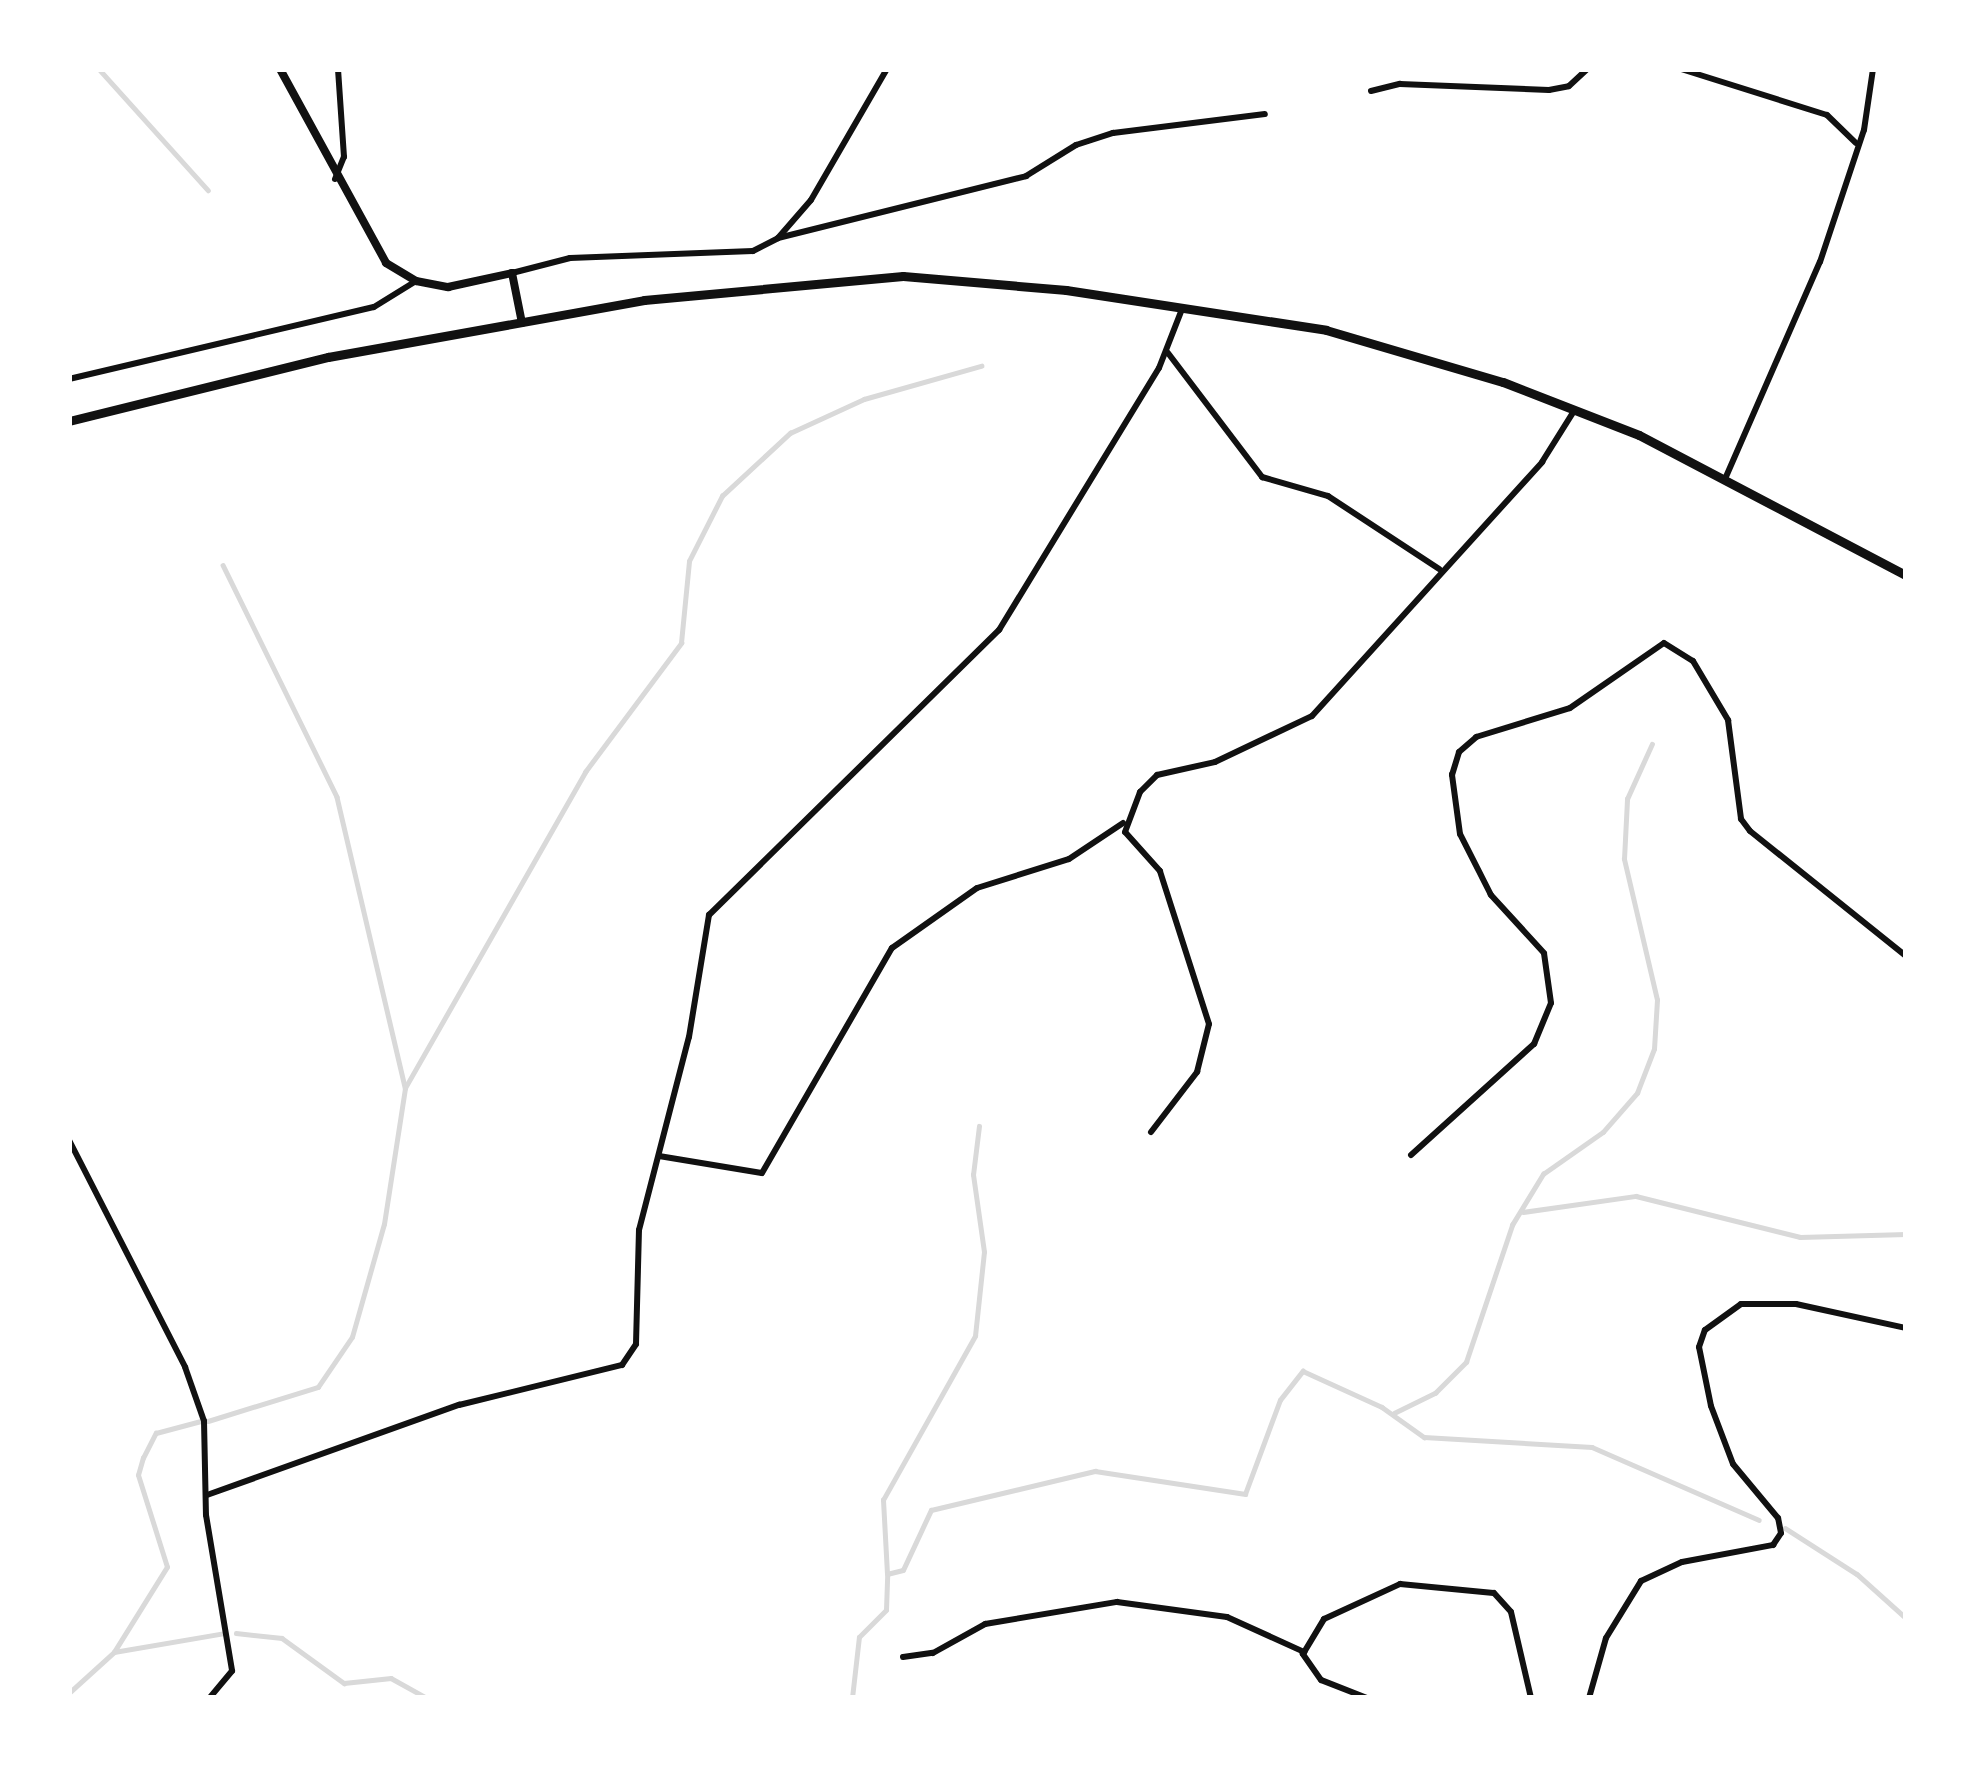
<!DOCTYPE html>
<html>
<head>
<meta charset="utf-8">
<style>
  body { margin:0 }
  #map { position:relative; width:1975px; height:1767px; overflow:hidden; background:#fff; font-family:"DM Sans",sans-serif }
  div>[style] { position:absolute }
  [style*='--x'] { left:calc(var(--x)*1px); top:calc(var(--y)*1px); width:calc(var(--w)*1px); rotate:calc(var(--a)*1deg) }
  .stream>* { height:4.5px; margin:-2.25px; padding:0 2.25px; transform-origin:2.25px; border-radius:2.25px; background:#d9d9d9 }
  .minor>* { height:6px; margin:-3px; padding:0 3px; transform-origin:3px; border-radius:3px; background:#111 }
  .tertiary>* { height:8px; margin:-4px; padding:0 4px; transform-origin:4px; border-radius:4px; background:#111 }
  .secondary>* { height:9px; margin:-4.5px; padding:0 4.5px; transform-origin:4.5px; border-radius:4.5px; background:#111 }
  span { translate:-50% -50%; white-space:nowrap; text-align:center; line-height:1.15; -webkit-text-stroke:9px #fff; paint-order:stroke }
  .frame { position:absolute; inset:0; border:72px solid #fff; pointer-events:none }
</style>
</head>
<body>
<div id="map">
  <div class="stream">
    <i style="--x:99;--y:69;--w:163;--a:48"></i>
    <i style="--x:223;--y:565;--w:258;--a:63.8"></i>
    <i style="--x:337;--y:797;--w:299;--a:76.8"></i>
    <i style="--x:1523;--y:1212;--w:114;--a:-8.1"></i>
    <i style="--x:1636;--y:1196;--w:169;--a:14"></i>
    <i style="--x:1800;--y:1237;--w:106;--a:-1.6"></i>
    <i style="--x:1394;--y:1413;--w:46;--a:-26"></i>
    <i style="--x:1435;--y:1393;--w:44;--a:-45"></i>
    <i style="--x:1466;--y:1362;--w:145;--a:-71.4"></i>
    <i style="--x:1512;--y:1225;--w:60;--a:-58.7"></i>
    <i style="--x:1543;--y:1174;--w:73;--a:-35"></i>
    <i style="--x:1603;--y:1132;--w:52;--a:-48.9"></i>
    <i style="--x:1637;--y:1093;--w:47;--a:-68.9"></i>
    <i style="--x:1654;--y:1049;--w:49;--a:-86.5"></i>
    <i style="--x:1657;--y:1000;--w:145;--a:-103.2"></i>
    <i style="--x:1624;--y:859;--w:60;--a:-87.1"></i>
    <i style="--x:1627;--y:799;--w:60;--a:-65.6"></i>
    <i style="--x:208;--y:1421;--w:115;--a:-17.2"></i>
    <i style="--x:318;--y:1387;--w:60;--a:-55.8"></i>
    <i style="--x:352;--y:1337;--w:117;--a:-74.2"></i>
    <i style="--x:384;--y:1224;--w:138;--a:-81.2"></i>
    <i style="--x:405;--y:1088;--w:364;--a:-60.3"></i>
    <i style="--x:585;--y:772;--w:161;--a:-53.3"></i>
    <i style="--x:681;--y:643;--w:82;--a:-84.4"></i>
    <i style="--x:689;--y:561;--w:73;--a:-63.1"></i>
    <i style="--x:722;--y:496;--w:93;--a:-42.8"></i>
    <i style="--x:790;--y:433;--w:81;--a:-24.7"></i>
    <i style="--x:864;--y:399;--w:122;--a:-15.8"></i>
    <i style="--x:1785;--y:1528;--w:85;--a:32.6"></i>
    <i style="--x:1857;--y:1574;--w:66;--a:41.9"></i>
    <i style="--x:887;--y:1574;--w:74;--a:-93.1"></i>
    <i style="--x:883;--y:1500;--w:188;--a:-60.7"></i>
    <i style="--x:975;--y:1336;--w:84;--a:-83.9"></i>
    <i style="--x:984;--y:1252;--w:78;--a:-98.1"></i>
    <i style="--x:973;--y:1175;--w:49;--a:-83"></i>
    <i style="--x:236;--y:1633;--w:46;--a:6.2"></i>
    <i style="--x:282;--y:1638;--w:77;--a:36"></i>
    <i style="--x:344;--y:1683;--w:47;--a:-6.1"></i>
    <i style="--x:391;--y:1678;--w:41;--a:29.1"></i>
    <i style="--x:114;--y:1652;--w:100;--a:-58.1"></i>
    <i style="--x:167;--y:1567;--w:96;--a:-107.5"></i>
    <i style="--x:138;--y:1475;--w:18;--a:-74"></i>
    <i style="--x:143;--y:1458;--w:28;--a:-63"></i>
    <i style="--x:156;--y:1433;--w:47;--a:-14.9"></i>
    <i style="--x:69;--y:1693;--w:61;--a:-42.3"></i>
    <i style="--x:114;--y:1652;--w:113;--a:-9.7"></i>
    <i style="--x:852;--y:1698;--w:61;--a:-83.5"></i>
    <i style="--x:859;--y:1637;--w:38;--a:-45"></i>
    <i style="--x:886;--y:1610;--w:36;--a:-88"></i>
    <i style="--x:887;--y:1574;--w:16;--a:-14"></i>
    <i style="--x:903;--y:1570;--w:66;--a:-65"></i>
    <i style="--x:931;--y:1510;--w:169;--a:-13.4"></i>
    <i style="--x:1095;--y:1471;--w:152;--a:8.7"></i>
    <i style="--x:1245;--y:1494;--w:100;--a:-69.6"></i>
    <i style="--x:1280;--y:1400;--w:37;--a:-52"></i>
    <i style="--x:1303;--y:1371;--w:87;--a:24.5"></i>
    <i style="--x:1382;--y:1407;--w:52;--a:35.5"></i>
    <i style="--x:1424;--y:1437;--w:168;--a:3.4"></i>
    <i style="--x:1592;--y:1447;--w:182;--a:23.6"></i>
  </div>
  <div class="minor">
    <i style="--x:1681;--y:69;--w:153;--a:17.5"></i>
    <i style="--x:1827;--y:115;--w:40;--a:44"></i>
    <i style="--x:1371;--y:91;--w:30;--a:-14"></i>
    <i style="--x:1400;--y:84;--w:149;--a:2.3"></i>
    <i style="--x:1549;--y:90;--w:20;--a:-11"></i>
    <i style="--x:1569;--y:86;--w:25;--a:-43"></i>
    <i style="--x:335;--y:179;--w:24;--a:-68"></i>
    <i style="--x:344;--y:157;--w:88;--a:-93.9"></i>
    <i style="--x:778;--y:238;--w:256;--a:-14"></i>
    <i style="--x:1026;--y:176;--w:59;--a:-31.8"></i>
    <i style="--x:1076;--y:145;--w:39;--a:-18"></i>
    <i style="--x:1113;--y:133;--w:153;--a:-7.1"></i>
    <i style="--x:512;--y:273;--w:60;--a:-14.5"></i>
    <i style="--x:570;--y:258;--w:183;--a:-2.2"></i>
    <i style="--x:753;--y:251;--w:28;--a:-27"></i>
    <i style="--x:778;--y:238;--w:50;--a:-49"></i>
    <i style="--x:811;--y:200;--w:151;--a:-59.9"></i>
    <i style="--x:1168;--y:353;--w:156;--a:52.8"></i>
    <i style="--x:1262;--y:477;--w:69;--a:16.1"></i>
    <i style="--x:1328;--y:496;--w:133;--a:33.3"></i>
    <i style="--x:69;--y:379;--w:313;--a:-13.3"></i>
    <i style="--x:374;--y:307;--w:49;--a:-31.8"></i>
    <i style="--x:1725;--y:479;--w:237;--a:-66.4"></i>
    <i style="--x:1820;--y:262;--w:139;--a:-71.6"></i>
    <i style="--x:1864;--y:130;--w:62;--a:-81.6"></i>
    <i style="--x:1151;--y:1132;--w:76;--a:-52.5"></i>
    <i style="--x:1197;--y:1072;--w:49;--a:-76"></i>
    <i style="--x:1209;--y:1024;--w:161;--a:-107.8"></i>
    <i style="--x:1160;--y:871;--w:52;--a:-131.9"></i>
    <i style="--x:1125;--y:832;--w:43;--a:-69.4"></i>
    <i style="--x:1140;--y:792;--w:24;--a:-45"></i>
    <i style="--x:1157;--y:775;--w:59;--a:-12.6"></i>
    <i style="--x:1215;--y:762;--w:107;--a:-25.4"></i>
    <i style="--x:1312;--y:716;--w:343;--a:-47.8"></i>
    <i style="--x:1542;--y:462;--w:60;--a:-57.9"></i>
    <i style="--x:69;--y:1140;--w:255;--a:62.9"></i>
    <i style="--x:185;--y:1367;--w:57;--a:70.6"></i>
    <i style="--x:204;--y:1421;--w:94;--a:88.8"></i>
    <i style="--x:206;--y:1515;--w:158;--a:80.5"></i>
    <i style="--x:232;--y:1671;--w:35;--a:130"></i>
    <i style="--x:1411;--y:1155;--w:166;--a:-42.1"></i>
    <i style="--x:1534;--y:1044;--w:44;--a:-67.5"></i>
    <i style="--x:1551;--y:1003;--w:50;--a:-98"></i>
    <i style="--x:1544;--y:953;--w:79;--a:-132.4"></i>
    <i style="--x:1491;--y:895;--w:68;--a:-116.9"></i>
    <i style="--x:1460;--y:834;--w:60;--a:-97.7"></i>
    <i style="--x:1452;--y:775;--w:24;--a:-73"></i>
    <i style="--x:1459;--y:752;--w:23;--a:-41"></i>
    <i style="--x:1476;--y:737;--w:98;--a:-17.1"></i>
    <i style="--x:1570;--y:708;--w:114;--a:-34.7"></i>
    <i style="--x:1664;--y:643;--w:34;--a:32"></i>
    <i style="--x:1693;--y:661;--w:69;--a:59.3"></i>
    <i style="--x:1728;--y:720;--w:100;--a:82.5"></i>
    <i style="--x:1741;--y:819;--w:15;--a:53"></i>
    <i style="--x:1750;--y:831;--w:200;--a:38.7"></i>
    <i style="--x:659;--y:1156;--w:104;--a:9.4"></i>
    <i style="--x:762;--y:1173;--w:260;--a:-60"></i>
    <i style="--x:892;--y:948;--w:104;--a:-35.2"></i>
    <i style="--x:977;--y:888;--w:96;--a:-17.5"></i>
    <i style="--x:1069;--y:859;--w:65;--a:-33.7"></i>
    <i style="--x:207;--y:1495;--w:268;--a:-19.7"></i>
    <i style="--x:459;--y:1405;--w:168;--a:-13.8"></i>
    <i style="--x:622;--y:1365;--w:25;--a:-56"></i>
    <i style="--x:636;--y:1344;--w:114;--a:-88.5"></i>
    <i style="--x:639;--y:1230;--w:199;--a:-75.5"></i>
    <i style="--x:689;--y:1037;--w:124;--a:-80.7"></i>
    <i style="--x:709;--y:915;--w:407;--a:-44.5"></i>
    <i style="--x:999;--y:630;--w:307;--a:-58.6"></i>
    <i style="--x:1159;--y:368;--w:63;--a:-68.7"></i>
    <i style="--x:903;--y:1657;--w:30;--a:-8"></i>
    <i style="--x:933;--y:1653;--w:60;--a:-29.1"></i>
    <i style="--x:985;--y:1624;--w:134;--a:-9.5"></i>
    <i style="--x:1117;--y:1602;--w:111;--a:7.8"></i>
    <i style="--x:1227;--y:1617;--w:85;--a:24.4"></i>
    <i style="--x:1367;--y:1698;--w:49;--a:-158.6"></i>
    <i style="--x:1321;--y:1680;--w:32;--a:-125"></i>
    <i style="--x:1303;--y:1654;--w:41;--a:-59"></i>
    <i style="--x:1324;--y:1619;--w:84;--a:-24.7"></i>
    <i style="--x:1400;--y:1584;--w:94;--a:5.5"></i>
    <i style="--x:1494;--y:1593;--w:25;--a:48"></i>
    <i style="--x:1511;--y:1612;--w:88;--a:76.9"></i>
    <i style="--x:1589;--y:1698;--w:62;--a:-74.2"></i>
    <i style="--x:1606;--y:1638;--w:67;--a:-58.4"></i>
    <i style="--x:1641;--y:1581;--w:45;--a:-24.9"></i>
    <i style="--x:1682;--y:1562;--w:93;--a:-10.6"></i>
    <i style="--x:1773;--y:1545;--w:14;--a:-56"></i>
    <i style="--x:1781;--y:1533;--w:15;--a:-101"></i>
    <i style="--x:1778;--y:1518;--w:70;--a:-129.8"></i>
    <i style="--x:1733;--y:1464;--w:62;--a:-110.8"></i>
    <i style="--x:1711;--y:1406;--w:60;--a:-101.5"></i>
    <i style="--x:1699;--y:1347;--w:18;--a:-71"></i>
    <i style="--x:1705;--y:1330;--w:44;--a:-35.8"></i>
    <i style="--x:1741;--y:1304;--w:55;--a:0"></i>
    <i style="--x:1796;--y:1304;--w:113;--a:12.3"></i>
  </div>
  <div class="tertiary">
    <i style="--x:280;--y:69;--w:221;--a:61.3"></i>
    <i style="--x:386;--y:263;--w:35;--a:31"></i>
    <i style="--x:416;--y:281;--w:33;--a:11"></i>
    <i style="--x:448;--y:287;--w:66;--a:-12.3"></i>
    <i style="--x:512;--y:273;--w:51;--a:78.7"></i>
  </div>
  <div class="secondary">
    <i style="--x:69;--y:421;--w:267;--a:-13.9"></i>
    <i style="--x:328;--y:357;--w:321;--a:-10.2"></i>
    <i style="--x:644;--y:300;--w:260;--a:-5.3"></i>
    <i style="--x:903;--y:276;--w:164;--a:4.9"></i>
    <i style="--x:1066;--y:290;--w:263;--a:8.7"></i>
    <i style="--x:1326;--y:330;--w:184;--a:16.4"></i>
    <i style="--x:1503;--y:382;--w:146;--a:21.3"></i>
    <i style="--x:1639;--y:435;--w:301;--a:27.7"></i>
  </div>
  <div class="frame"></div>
</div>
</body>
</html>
